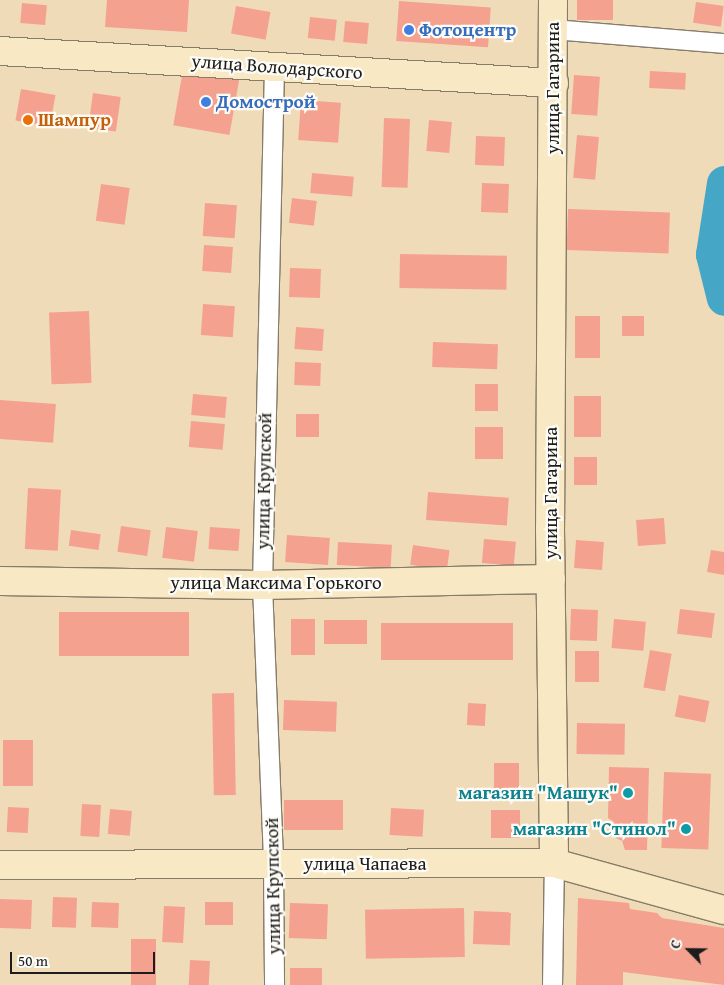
<!DOCTYPE html>
<html>
<head>
<meta charset="utf-8">
<style>
  body { margin:0 }
  #map { position:relative; width:724px; height:985px; overflow:hidden; background:#f0dbb9; font-family:"Gentium Book Plus",serif }
  div>[style] { position:absolute }
  [style*='--x'] { left:calc(var(--x)*1px); top:calc(var(--y)*1px); width:calc(var(--w)*1px); rotate:calc(var(--a)*1deg) }
  .river>* { height:35px; margin:-17.5px; padding:0 17.5px; transform-origin:17.5px; border-radius:17.5px; background:#45a7c5 }
  .building>* { inset:0; background:#f4a190; transform-origin:0 0 }
  .roads { filter:drop-shadow(1px 0 #867c6a) drop-shadow(-1px 0 #867c6a) drop-shadow(0 1px #867c6a) drop-shadow(0 -1px #867c6a) }
  .street>* { height:19px; margin:-9.5px; padding:0 9.5px; transform-origin:9.5px; border-radius:9.5px; background:#fff }
  .secondary>* { height:28px; margin:-14px; padding:0 14px; transform-origin:14px; border-radius:14px; background:#f8e8c3 }
  .dots>* { width:14px; height:14px; translate:-50% -50%; box-sizing:border-box; border:2px solid #fdfcf7; border-radius:50% }
  span { translate:-50% -50%; white-space:nowrap; text-align:center; line-height:1.15; -webkit-text-stroke:4.5px #fdfcf7; paint-order:stroke }
  .shop-label { font-size:19px; color:#366cbe; font-weight:700 }
  .left { translate:0 -50%; text-align:left }
  .street-label { font-size:19px; color:#1c1c1c }
  .food-label { font-size:19px; color:#c56008; font-weight:700 }
  .culture-label { font-size:19px; color:#0d838f; font-weight:700 }
  .right { translate:-100% -50%; text-align:right }
  .north { position:absolute; left:664px; top:925px; width:50px; height:50px; -webkit-text-stroke:4px #fdfcf7; paint-order:stroke; rotate:293deg; font-size:14px; font-weight:700; line-height:20px; text-align:center; color:#1c1c1c }
  .north::after { content:''; display:block; margin:auto; width:18px; height:22px; background:#1c1c1c; clip-path:polygon(50% 0,100% 100%,50% 72%,0 100%) }
  .scale { position:absolute; left:10px; top:952px; width:145px; height:22px; box-sizing:border-box; border:2px solid #1c1c1c; border-top:0; padding-left:6px; font-size:15px; line-height:18px; white-space:nowrap; color:#1c1c1c; -webkit-text-stroke:4px #fdfcf7; paint-order:stroke }
</style>
</head>
<body>
<div id="map">
  <div class="river">
    <i style="--x:724;--y:183;--w:72;--a:98.8"></i>
    <i style="--x:713;--y:254;--w:45;--a:76"></i>
  </div>
  <div class="building">
    <i style="clip-path:polygon(107px 0,189px 0,187px 32px,105px 27px)"></i>
    <i style="left:577px;top:0;width:36px;height:20px"></i>
    <i style="left:399px;top:1px;width:92px;height:40px;rotate:4deg"></i>
    <i style="left:696px;top:2px;width:28px;height:21px;rotate:8deg"></i>
    <i style="left:22px;top:3px;width:25px;height:20px;rotate:5deg"></i>
    <i style="left:236px;top:6px;width:35px;height:28px;rotate:10deg"></i>
    <i style="left:310px;top:17px;width:27px;height:21px;rotate:6deg"></i>
    <i style="left:345px;top:21px;width:24px;height:21px;rotate:5deg"></i>
    <i style="left:183px;top:70px;width:57px;height:56px;rotate:10deg"></i>
    <i style="left:650px;top:71px;width:36px;height:17px;rotate:3deg"></i>
    <i style="left:574px;top:75px;width:26px;height:39px;rotate:4deg"></i>
    <i style="left:21px;top:89px;width:35px;height:32px;rotate:10deg"></i>
    <i style="left:93px;top:93px;width:28px;height:35px;rotate:8deg"></i>
    <i style="left:301px;top:100px;width:40px;height:40px;rotate:4deg"></i>
    <i style="left:384px;top:118px;width:26px;height:69px;rotate:2deg"></i>
    <i style="left:429px;top:120px;width:23px;height:31px;rotate:5deg"></i>
    <i style="left:577px;top:135px;width:22px;height:43px;rotate:5deg"></i>
    <i style="left:476px;top:136px;width:29px;height:29px;rotate:2deg"></i>
    <i style="left:312px;top:173px;width:42px;height:20px;rotate:5deg"></i>
    <i style="left:482px;top:183px;width:27px;height:29px;rotate:2deg"></i>
    <i style="left:101px;top:184px;width:29px;height:37px;rotate:8deg"></i>
    <i style="left:292px;top:198px;width:25px;height:25px;rotate:7deg"></i>
    <i style="left:205px;top:203px;width:32px;height:33px;rotate:4deg"></i>
    <i style="left:568px;top:209px;width:102px;height:41px;rotate:2deg"></i>
    <i style="left:204px;top:245px;width:29px;height:26px;rotate:4deg"></i>
    <i style="left:400px;top:254px;width:107px;height:34px;rotate:1deg"></i>
    <i style="left:290px;top:268px;width:31px;height:29px;rotate:2deg"></i>
    <i style="left:203px;top:304px;width:32px;height:31px;rotate:4deg"></i>
    <i style="left:89px;top:311px;width:72px;height:40px;rotate:88deg"></i>
    <i style="left:575px;top:316px;width:25px;height:42px"></i>
    <i style="left:622px;top:316px;width:22px;height:20px"></i>
    <i style="left:296px;top:327px;width:28px;height:22px;rotate:4deg"></i>
    <i style="left:433px;top:342px;width:65px;height:25px;rotate:2deg"></i>
    <i style="left:295px;top:362px;width:26px;height:23px;rotate:2deg"></i>
    <i style="left:475px;top:384px;width:23px;height:27px"></i>
    <i style="left:193px;top:394px;width:34px;height:21px;rotate:5deg"></i>
    <i style="left:574px;top:396px;width:27px;height:41px"></i>
    <i style="left:0;top:400px;width:56px;height:39px;rotate:4deg"></i>
    <i style="left:296px;top:414px;width:23px;height:23px"></i>
    <i style="left:191px;top:421px;width:34px;height:26px;rotate:5deg"></i>
    <i style="left:475px;top:427px;width:28px;height:32px"></i>
    <i style="left:574px;top:457px;width:23px;height:28px"></i>
    <i style="left:28px;top:488px;width:33px;height:61px;rotate:3deg"></i>
    <i style="left:428px;top:492px;width:81px;height:28px;rotate:4deg"></i>
    <i style="left:664px;top:518px;width:26px;height:28px;rotate:86deg"></i>
    <i style="left:121px;top:526px;width:30px;height:26px;rotate:8deg"></i>
    <i style="left:166px;top:527px;width:32px;height:31px;rotate:7deg"></i>
    <i style="left:210px;top:527px;width:30px;height:22px;rotate:4deg"></i>
    <i style="left:71px;top:530px;width:30px;height:16px;rotate:8deg"></i>
    <i style="left:287px;top:535px;width:43px;height:27px;rotate:4deg"></i>
    <i style="left:484px;top:539px;width:32px;height:24px;rotate:5deg"></i>
    <i style="left:576px;top:540px;width:28px;height:28px;rotate:4deg"></i>
    <i style="left:338px;top:542px;width:54px;height:23px;rotate:3deg"></i>
    <i style="left:413px;top:545px;width:37px;height:20px;rotate:8deg"></i>
    <i style="clip-path:polygon(711px 550px,724px 552px,724px 575px,707px 572px)"></i>
    <i style="left:571px;top:609px;width:27px;height:31px;rotate:2deg"></i>
    <i style="left:680px;top:609px;width:35px;height:25px;rotate:7deg"></i>
    <i style="left:59px;top:612px;width:130px;height:44px"></i>
    <i style="left:291px;top:619px;width:24px;height:36px"></i>
    <i style="left:614px;top:619px;width:32px;height:29px;rotate:5deg"></i>
    <i style="left:367px;top:620px;width:24px;height:43px;rotate:90deg"></i>
    <i style="left:381px;top:623px;width:132px;height:37px"></i>
    <i style="left:650px;top:650px;width:22px;height:38px;rotate:10deg"></i>
    <i style="left:575px;top:651px;width:24px;height:31px"></i>
    <i style="left:234px;top:693px;width:102px;height:22px;rotate:89deg"></i>
    <i style="left:679px;top:695px;width:31px;height:22px;rotate:11deg"></i>
    <i style="left:284px;top:700px;width:53px;height:30px;rotate:2deg"></i>
    <i style="left:468px;top:703px;width:18px;height:22px;rotate:3deg"></i>
    <i style="left:577px;top:723px;width:48px;height:31px;rotate:1deg"></i>
    <i style="left:3px;top:740px;width:30px;height:46px"></i>
    <i style="left:494px;top:763px;width:25px;height:29px"></i>
    <i style="clip-path:polygon(609px 767px,649px 768px,647px 850px,625px 850px,622px 841px,616px 838px,614px 822px,608px 818px)"></i>
    <i style="left:664px;top:772px;width:47px;height:76px;rotate:2deg"></i>
    <i style="left:284px;top:800px;width:59px;height:30px"></i>
    <i style="left:82px;top:804px;width:19px;height:32px;rotate:3deg"></i>
    <i style="left:8px;top:807px;width:21px;height:25px;rotate:3deg"></i>
    <i style="left:391px;top:808px;width:33px;height:27px;rotate:3deg"></i>
    <i style="left:110px;top:809px;width:22px;height:25px;rotate:5deg"></i>
    <i style="left:491px;top:810px;width:29px;height:28px"></i>
    <i style="left:53px;top:897px;width:24px;height:30px;rotate:2deg"></i>
    <i style="clip-path:polygon(578px 898px,629px 903px,630px 909px,657px 913px,662px 918px,724px 928px,724px 985px,623px 972px,623px 985px,576px 985px)"></i>
    <i style="left:0;top:899px;width:32px;height:29px;rotate:2deg"></i>
    <i style="left:92px;top:902px;width:27px;height:25px;rotate:2deg"></i>
    <i style="left:205px;top:902px;width:28px;height:23px"></i>
    <i style="left:290px;top:903px;width:38px;height:35px;rotate:2deg"></i>
    <i style="left:164px;top:906px;width:21px;height:36px;rotate:3deg"></i>
    <i style="left:464px;top:908px;width:49px;height:99px;rotate:89deg"></i>
    <i style="left:474px;top:911px;width:37px;height:33px;rotate:2deg"></i>
    <i style="left:131px;top:939px;width:25px;height:46px"></i>
    <i style="left:190px;top:960px;width:20px;height:25px;rotate:3deg"></i>
    <i style="left:290px;top:968px;width:32px;height:17px"></i>
  </div>
  <div class="roads">
    <div class="street">
      <i style="--x:553;--y:29;--w:172;--a:4.7"></i>
      <i style="--x:274;--y:67;--w:518;--a:91.33"></i>
      <i style="--x:262;--y:585;--w:279;--a:87.7"></i>
      <i style="--x:273;--y:864;--w:121;--a:89.5"></i>
      <i style="--x:552;--y:985;--w:122;--a:-89.1"></i>
    </div>
    <div class="secondary">
      <i style="--x:553;--y:0;--w:529;--a:90.32"></i>
      <i style="--x:550;--y:529;--w:334;--a:89.3"></i>
      <i style="--x:0;--y:51;--w:555;--a:3.31"></i>
      <i style="--x:0;--y:581;--w:262;--a:0.9"></i>
      <i style="--x:262;--y:585;--w:289;--a:-1.2"></i>
      <i style="--x:0;--y:865;--w:554;--a:-0.21"></i>
      <i style="--x:554;--y:863;--w:176;--a:15.5"></i>
    </div>
  </div>
  <div class="dots">
    <i style="left:409px;top:30px;background:#3f7fe0"></i>
    <i style="left:206px;top:102px;background:#3f7fe0"></i>
    <i style="left:28px;top:120px;background:#e8710a"></i>
    <i style="left:628px;top:793px;background:#0f9aa8"></i>
    <i style="left:686px;top:829px;background:#0f9aa8"></i>
  </div>
  <div class="shop-label">
    <span class="left" style="left:419px;top:30px">Фотоцентр</span>
    <span class="left" style="left:216px;top:102px">Домострой</span>
  </div>
  <div class="street-label">
    <span style="left:277px;top:67px;rotate:4deg">улица Володарского</span>
    <span style="left:553px;top:88px;rotate:-90deg">улица Гагарина</span>
    <span style="left:264px;top:481px;rotate:-89deg">улица Крупской</span>
    <span style="left:551px;top:493px;rotate:-90deg">улица Гагарина</span>
    <span style="left:276px;top:583px">улица Максима Горького</span>
    <span style="left:365px;top:864px">улица Чапаева</span>
    <span style="left:273px;top:886px;rotate:-91deg">улица Крупской</span>
  </div>
  <div class="food-label">
    <span class="left" style="left:38px;top:120px">Шампур</span>
  </div>
  <div class="culture-label">
    <span class="right" style="left:618px;top:793px">магазин "Машук"</span>
    <span class="right" style="left:676px;top:829px">магазин "Стинол"</span>
  </div>
  <div class="north">С</div>
  <div class="scale">50 m</div>
</div>
</body>
</html>
